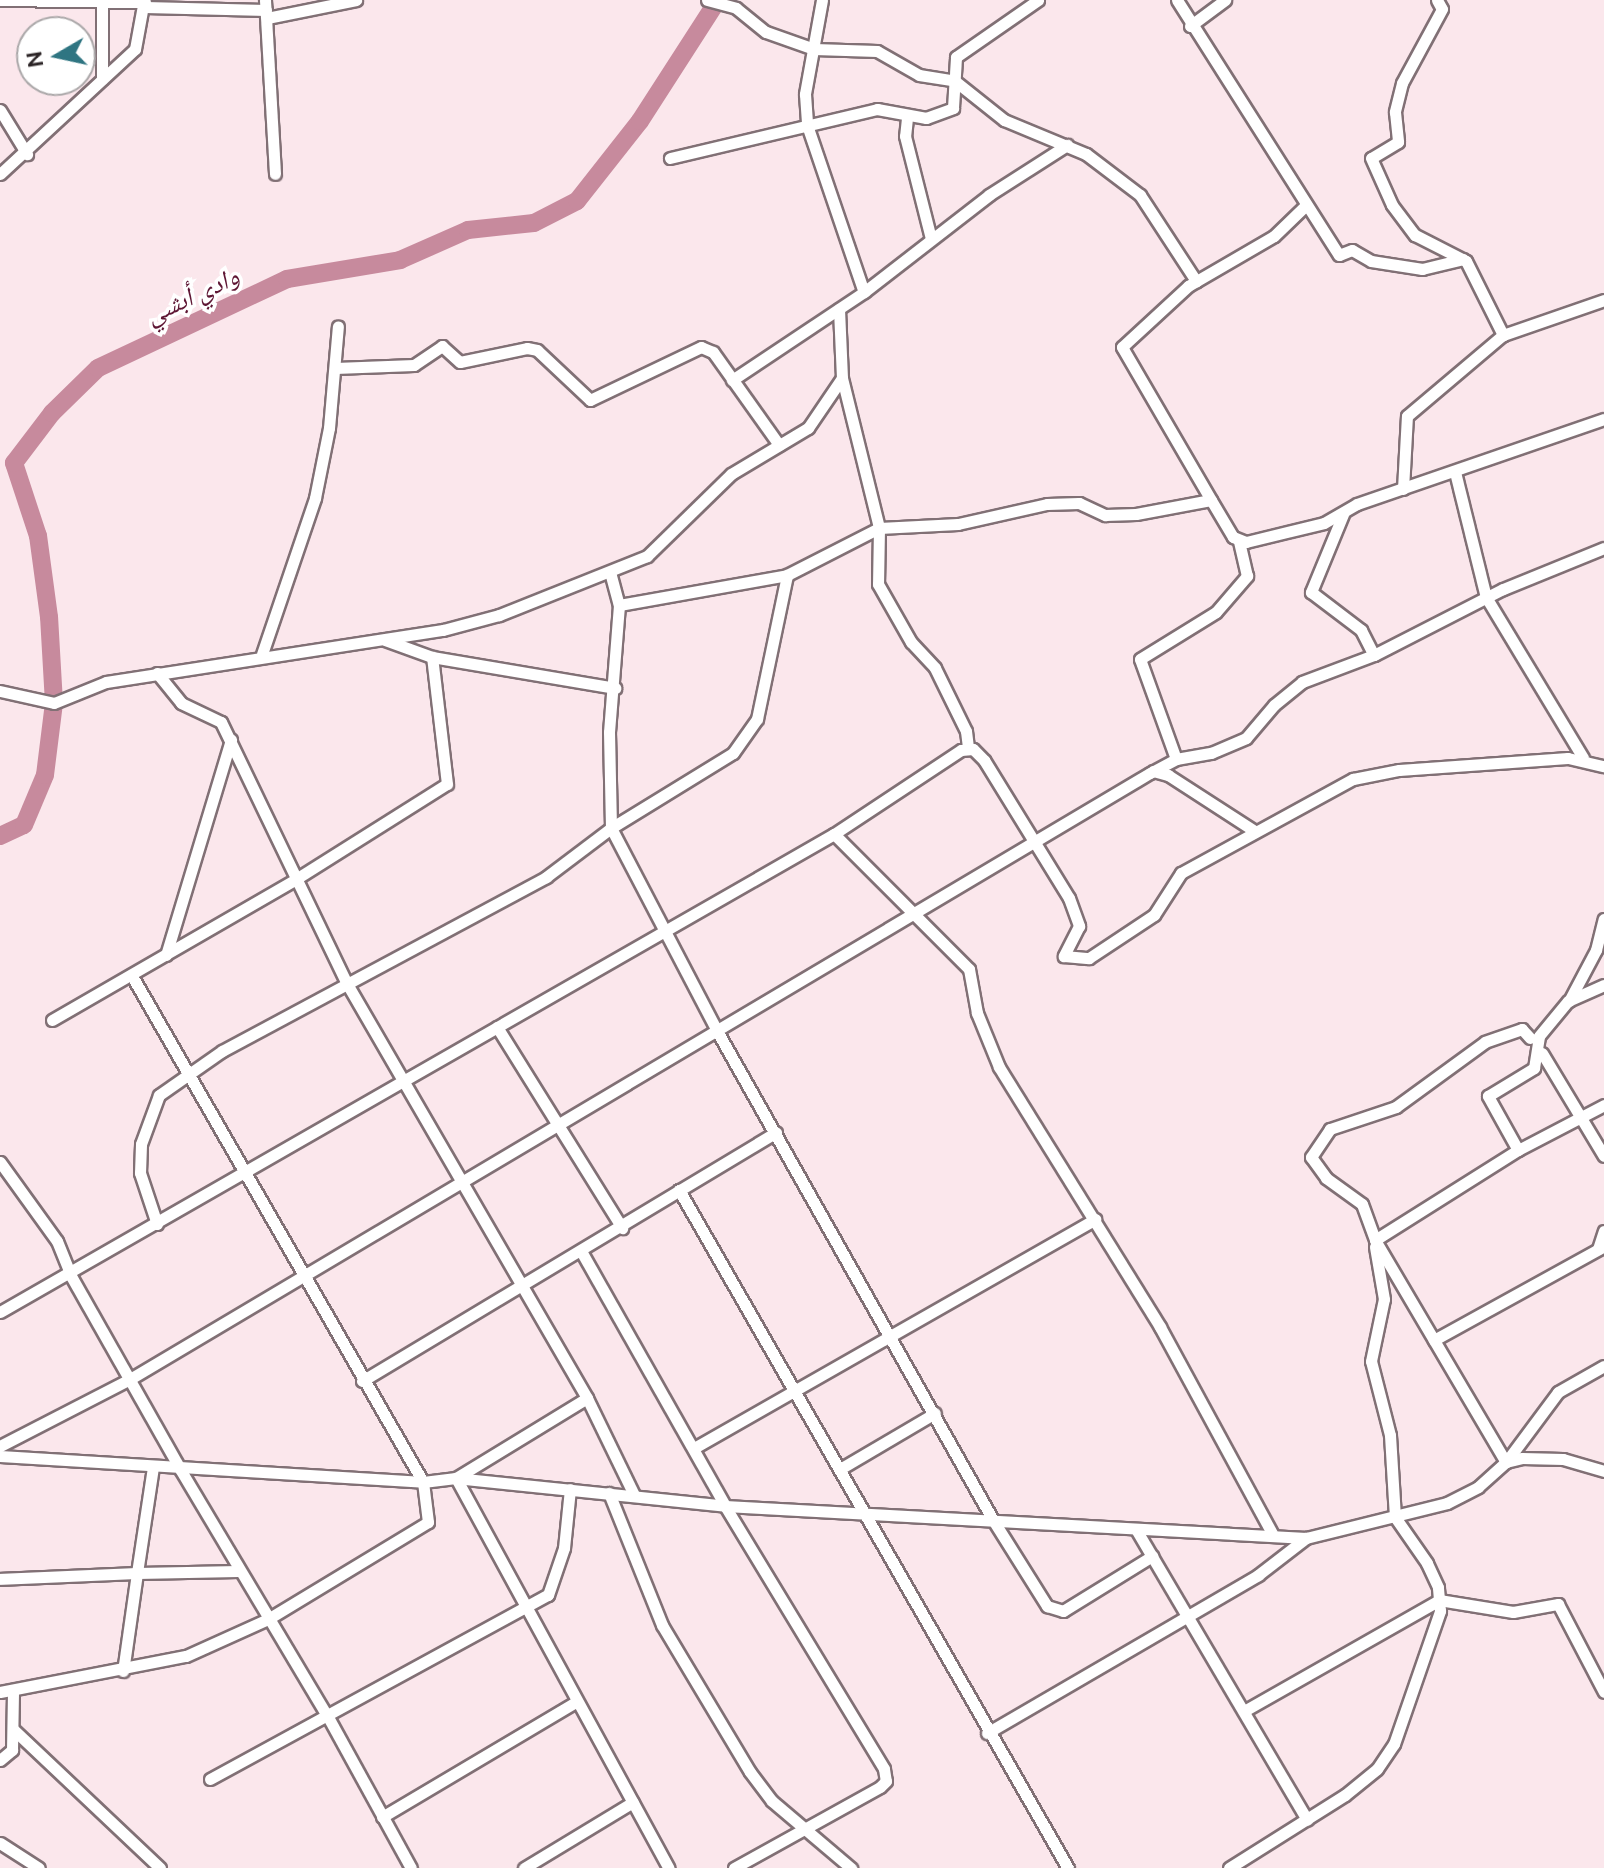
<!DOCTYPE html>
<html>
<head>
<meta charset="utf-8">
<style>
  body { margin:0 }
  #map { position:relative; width:1604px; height:1868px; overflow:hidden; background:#fbe7ec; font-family:Ubuntu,"Noto Naskh Arabic",sans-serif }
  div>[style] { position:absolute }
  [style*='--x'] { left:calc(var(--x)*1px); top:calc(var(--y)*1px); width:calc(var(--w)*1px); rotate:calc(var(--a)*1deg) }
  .river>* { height:18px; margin:-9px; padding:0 9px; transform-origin:9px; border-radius:9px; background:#c78a9d }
  .roads { filter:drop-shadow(2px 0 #817075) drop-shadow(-2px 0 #817075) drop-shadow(0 2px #817075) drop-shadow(0 -2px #817075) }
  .street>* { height:11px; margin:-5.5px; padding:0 5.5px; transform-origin:5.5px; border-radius:5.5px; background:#fff }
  span { translate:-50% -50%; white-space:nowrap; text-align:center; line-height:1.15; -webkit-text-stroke:7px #fff; paint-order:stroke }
  .water-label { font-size:26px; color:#5e1634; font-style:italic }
  .north { position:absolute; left:16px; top:16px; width:80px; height:80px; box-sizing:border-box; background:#fff; border:2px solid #aba8a9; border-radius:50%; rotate:261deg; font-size:22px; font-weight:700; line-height:32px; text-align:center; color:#2c2527 }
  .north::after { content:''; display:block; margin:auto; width:28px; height:36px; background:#2f7582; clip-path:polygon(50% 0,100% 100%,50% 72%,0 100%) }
</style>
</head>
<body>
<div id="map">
  <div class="river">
    <i style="--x:0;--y:836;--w:26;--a:-25"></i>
    <i style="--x:24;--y:825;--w:54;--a:-67.2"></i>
    <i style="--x:45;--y:775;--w:73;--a:-82.9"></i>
    <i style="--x:54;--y:703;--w:86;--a:-93.3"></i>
    <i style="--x:49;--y:617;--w:82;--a:-97.7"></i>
    <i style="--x:38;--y:536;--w:77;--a:-108.2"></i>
    <i style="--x:14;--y:463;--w:63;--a:-52.8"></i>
    <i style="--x:52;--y:413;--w:64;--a:-44.4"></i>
    <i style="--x:98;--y:368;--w:209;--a:-25.2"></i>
    <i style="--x:287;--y:279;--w:115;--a:-9.5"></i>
    <i style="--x:400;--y:260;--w:74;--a:-23.8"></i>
    <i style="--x:468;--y:230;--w:66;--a:-6.1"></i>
    <i style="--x:534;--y:223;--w:48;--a:-27.1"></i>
    <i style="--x:577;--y:201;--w:102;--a:-51.8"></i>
    <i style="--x:640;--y:121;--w:144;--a:-57.2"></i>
  </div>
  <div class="roads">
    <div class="street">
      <i style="--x:0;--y:0;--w:145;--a:0.8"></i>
      <i style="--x:102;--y:0;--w:79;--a:90"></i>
      <i style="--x:265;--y:0;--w:174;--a:86.7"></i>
      <i style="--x:707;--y:0;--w:30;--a:15"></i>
      <i style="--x:736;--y:8;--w:38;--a:39"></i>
      <i style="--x:766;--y:32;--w:51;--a:19.5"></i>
      <i style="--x:814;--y:49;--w:63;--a:1.8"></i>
      <i style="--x:877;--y:51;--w:48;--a:29.7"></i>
      <i style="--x:919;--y:75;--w:36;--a:9"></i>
      <i style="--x:955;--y:81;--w:63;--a:38.5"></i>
      <i style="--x:1004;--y:120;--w:89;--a:22.5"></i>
      <i style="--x:1086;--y:154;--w:68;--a:37.2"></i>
      <i style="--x:1140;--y:195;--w:103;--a:56.9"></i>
      <i style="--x:822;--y:0;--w:96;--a:100.3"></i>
      <i style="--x:805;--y:94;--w:31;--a:86"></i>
      <i style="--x:807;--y:125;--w:176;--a:71.2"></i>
      <i style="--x:1177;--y:0;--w:302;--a:57.6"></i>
      <i style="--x:1339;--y:255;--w:14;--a:-21"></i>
      <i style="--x:1352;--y:250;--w:22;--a:30"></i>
      <i style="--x:1371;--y:261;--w:52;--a:8.9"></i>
      <i style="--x:1422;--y:269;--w:42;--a:-13.7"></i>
      <i style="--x:1437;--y:0;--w:10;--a:61"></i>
      <i style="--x:1442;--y:9;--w:84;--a:118.4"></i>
      <i style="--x:1402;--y:83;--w:30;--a:104"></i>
      <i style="--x:1395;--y:112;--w:30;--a:84"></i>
      <i style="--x:1398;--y:142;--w:31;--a:149"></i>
      <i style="--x:1371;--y:158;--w:51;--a:65.9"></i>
      <i style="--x:1392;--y:205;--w:38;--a:53"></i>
      <i style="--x:1415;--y:235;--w:57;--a:27"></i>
      <i style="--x:1466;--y:261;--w:83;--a:63.4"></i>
      <i style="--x:1503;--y:335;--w:107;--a:-19.1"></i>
      <i style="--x:145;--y:7;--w:121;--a:1.4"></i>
      <i style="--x:267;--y:18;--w:91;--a:-11.4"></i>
      <i style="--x:1190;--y:26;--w:44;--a:-36.6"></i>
      <i style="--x:0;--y:110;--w:52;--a:58.5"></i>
      <i style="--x:907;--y:118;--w:18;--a:96"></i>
      <i style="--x:905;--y:136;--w:106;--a:75.8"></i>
      <i style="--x:670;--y:158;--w:213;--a:-13.3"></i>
      <i style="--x:877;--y:109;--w:50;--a:10.4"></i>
      <i style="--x:926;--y:118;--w:29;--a:-20"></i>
      <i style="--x:953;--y:108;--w:51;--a:-86.6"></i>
      <i style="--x:956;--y:57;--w:100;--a:-34.8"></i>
      <i style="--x:0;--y:174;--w:184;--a:-42.8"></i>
      <i style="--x:135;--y:49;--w:50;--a:-79.6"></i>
      <i style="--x:335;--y:368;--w:79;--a:-2.2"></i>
      <i style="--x:414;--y:365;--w:34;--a:-34"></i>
      <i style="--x:442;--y:346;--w:24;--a:42"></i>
      <i style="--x:460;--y:362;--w:68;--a:-11.8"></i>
      <i style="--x:527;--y:348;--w:10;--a:11"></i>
      <i style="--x:537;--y:350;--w:73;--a:43.3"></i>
      <i style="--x:590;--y:400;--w:123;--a:-25.5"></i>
      <i style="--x:701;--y:347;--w:13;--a:23"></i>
      <i style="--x:713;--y:352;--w:114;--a:54.6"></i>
      <i style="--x:842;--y:378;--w:154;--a:76.1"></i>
      <i style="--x:879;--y:528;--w:56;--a:91"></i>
      <i style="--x:878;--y:584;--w:67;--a:60.4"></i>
      <i style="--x:911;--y:642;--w:35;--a:47"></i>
      <i style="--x:935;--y:668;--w:70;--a:63.8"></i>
      <i style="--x:966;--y:731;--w:17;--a:83"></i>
      <i style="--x:732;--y:380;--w:159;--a:-33.7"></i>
      <i style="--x:864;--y:292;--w:158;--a:-37.8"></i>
      <i style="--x:989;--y:195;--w:93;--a:-32.7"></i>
      <i style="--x:1455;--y:472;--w:129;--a:76.1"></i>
      <i style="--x:1486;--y:597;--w:188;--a:58.9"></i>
      <i style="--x:1403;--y:489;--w:73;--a:-86.9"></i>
      <i style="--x:1407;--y:416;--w:126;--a:-40.2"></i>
      <i style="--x:1211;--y:500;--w:177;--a:-120.2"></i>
      <i style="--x:1122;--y:347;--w:90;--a:-42.7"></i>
      <i style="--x:1188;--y:286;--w:99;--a:-30.2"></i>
      <i style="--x:1274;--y:236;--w:45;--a:-44.1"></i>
      <i style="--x:1344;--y:512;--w:87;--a:112.4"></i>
      <i style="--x:1311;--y:592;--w:63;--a:37.2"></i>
      <i style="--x:1361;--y:630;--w:28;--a:63"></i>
      <i style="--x:610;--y:572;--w:34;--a:75"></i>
      <i style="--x:619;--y:605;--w:127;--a:94.5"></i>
      <i style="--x:609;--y:732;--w:96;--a:88.8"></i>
      <i style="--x:611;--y:828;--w:229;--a:62.4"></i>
      <i style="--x:717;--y:1031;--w:562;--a:60.56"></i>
      <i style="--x:993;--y:1520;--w:102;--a:57.9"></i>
      <i style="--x:1047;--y:1606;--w:17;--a:17"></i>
      <i style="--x:1063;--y:1611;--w:105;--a:-31.7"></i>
      <i style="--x:619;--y:605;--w:171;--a:-10.1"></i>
      <i style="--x:787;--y:575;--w:103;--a:-27.1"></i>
      <i style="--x:879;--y:528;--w:79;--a:-2.9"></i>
      <i style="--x:958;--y:524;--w:91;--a:-12.7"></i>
      <i style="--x:1047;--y:504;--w:32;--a:-2"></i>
      <i style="--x:1079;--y:503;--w:29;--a:25"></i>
      <i style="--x:1105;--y:515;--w:31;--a:-2"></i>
      <i style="--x:1136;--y:514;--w:76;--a:-10.6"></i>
      <i style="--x:1211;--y:500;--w:43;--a:59.3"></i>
      <i style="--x:1233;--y:537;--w:14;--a:21"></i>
      <i style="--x:1246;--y:542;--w:80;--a:-13.7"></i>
      <i style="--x:1324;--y:523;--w:38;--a:-30"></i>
      <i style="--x:1357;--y:504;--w:261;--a:-19"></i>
      <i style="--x:385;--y:640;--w:50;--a:19.9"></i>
      <i style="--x:432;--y:657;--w:186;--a:9.6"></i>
      <i style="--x:262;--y:654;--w:165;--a:-71.2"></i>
      <i style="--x:315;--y:498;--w:71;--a:-78.7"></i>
      <i style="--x:329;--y:428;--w:102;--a:-85"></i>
      <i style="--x:157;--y:673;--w:38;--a:51"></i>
      <i style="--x:181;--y:703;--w:44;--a:25.4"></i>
      <i style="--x:221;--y:722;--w:288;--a:64.3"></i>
      <i style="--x:346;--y:982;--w:481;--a:59.9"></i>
      <i style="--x:587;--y:1398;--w:108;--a:64.1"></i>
      <i style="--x:0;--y:691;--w:55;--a:12.5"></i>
      <i style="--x:54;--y:703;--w:56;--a:-22"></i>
      <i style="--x:106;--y:682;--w:341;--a:-8.8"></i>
      <i style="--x:443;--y:630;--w:58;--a:-15"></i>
      <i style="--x:499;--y:615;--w:159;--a:-21.7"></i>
      <i style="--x:647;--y:556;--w:117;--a:-44.3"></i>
      <i style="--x:731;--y:474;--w:90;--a:-30.9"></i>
      <i style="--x:808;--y:428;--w:60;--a:-55.8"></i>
      <i style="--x:842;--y:378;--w:69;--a:-92.5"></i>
      <i style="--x:1176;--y:759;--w:106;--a:-109.8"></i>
      <i style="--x:1140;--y:659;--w:89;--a:-31.7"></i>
      <i style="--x:1216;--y:612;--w:48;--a:-49.3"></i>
      <i style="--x:1247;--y:576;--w:35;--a:-103"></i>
      <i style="--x:1153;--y:771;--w:16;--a:15"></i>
      <i style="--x:1168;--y:775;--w:101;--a:32.9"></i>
      <i style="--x:834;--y:834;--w:191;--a:45"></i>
      <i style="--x:969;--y:969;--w:45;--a:79.7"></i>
      <i style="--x:977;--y:1013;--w:58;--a:67.8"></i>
      <i style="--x:999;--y:1067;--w:306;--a:58.2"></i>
      <i style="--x:1160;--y:1327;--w:234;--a:61.5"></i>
      <i style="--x:166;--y:955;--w:225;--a:-73.2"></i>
      <i style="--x:1569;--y:1001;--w:58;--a:-62.1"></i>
      <i style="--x:1596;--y:950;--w:32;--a:-76"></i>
      <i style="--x:52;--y:1020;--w:282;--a:-30"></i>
      <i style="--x:296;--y:879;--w:178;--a:-32.2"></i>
      <i style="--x:447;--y:784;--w:128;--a:-96.7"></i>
      <i style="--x:497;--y:1027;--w:237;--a:58.1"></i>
      <i style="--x:1530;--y:1038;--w:12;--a:-132"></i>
      <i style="--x:1522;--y:1029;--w:39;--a:161"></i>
      <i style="--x:1485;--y:1042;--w:110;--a:143.9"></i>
      <i style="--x:1396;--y:1107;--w:70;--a:161.6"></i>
      <i style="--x:1330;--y:1129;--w:34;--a:124"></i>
      <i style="--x:1311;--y:1157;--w:26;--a:54"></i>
      <i style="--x:1326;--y:1178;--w:44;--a:35.8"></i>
      <i style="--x:1362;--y:1204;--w:38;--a:70"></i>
      <i style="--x:1375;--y:1240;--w:258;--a:59.5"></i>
      <i style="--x:1506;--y:1462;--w:87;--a:-53.4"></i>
      <i style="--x:1558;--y:1392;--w:53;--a:-29.5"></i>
      <i style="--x:1542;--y:1053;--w:120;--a:59"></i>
      <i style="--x:1518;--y:1150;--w:62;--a:-119.1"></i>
      <i style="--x:1488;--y:1096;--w:54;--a:-31.3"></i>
      <i style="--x:1534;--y:1068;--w:32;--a:-81"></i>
      <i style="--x:1539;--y:1036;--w:45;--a:-50.4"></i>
      <i style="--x:1568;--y:1001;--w:39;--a:-24"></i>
      <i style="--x:0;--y:1162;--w:97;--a:54.2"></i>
      <i style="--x:57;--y:1241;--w:38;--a:68"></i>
      <i style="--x:71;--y:1276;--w:222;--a:60.5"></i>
      <i style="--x:180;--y:1469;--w:289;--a:59.2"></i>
      <i style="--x:328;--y:1717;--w:172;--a:61.2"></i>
      <i style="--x:679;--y:1190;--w:782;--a:60.16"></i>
      <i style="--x:157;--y:1224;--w:54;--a:-108.4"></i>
      <i style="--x:140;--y:1173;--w:29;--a:-88"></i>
      <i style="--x:141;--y:1144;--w:52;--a:-69.8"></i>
      <i style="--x:159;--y:1095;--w:77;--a:-34.9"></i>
      <i style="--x:222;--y:1051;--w:368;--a:-28.2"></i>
      <i style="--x:546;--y:877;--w:81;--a:-37"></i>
      <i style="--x:611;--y:828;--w:143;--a:-31.6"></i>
      <i style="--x:733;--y:753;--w:42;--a:-54.8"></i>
      <i style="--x:757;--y:719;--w:147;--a:-78.2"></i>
      <i style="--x:1375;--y:1240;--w:169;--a:-32.2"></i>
      <i style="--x:1518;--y:1150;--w:97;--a:-27.6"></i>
      <i style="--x:1598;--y:1249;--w:19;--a:-72"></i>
      <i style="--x:581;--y:1251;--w:293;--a:60.5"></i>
      <i style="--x:725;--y:1506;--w:307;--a:58.8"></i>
      <i style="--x:884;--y:1769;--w:12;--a:81"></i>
      <i style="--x:886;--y:1781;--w:8;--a:135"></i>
      <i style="--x:880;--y:1787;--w:167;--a:151"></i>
      <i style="--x:0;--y:1312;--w:961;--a:-29.82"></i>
      <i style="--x:834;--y:834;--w:152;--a:-33.5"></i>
      <i style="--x:961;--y:750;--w:12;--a:-5"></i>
      <i style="--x:973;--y:749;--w:16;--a:45"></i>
      <i style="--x:984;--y:760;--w:162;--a:58.4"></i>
      <i style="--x:1069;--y:898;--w:30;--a:70"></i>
      <i style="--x:1079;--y:926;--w:34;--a:117"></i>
      <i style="--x:1064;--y:956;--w:25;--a:5"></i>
      <i style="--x:1089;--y:958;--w:78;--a:-33.5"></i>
      <i style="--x:1154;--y:915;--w:50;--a:-57.3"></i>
      <i style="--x:1181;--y:873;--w:196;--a:-28.7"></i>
      <i style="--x:1353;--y:779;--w:47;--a:-11.1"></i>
      <i style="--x:1399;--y:770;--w:169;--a:-4.1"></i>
      <i style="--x:1568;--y:758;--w:37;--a:13"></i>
      <i style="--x:1434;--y:1340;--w:194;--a:-28.9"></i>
      <i style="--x:362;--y:1381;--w:483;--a:-31"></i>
      <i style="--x:587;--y:1398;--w:153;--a:148.6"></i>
      <i style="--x:456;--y:1478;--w:444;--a:61.4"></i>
      <i style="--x:0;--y:1446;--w:146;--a:-27.3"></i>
      <i style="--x:130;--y:1379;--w:1186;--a:-30.72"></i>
      <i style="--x:1150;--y:773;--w:30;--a:-28"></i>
      <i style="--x:1176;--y:759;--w:36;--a:-10"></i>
      <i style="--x:1211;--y:753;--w:38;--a:-23"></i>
      <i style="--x:1246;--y:738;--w:43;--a:-49.7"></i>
      <i style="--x:1274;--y:705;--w:36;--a:-39"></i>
      <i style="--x:1302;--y:682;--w:77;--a:-20.6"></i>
      <i style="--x:1374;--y:655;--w:145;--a:-27.1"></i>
      <i style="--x:1503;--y:589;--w:109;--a:-22.1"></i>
      <i style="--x:694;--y:1448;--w:462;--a:-29.7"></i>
      <i style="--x:0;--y:1456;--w:424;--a:3.5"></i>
      <i style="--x:423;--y:1482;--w:33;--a:-7"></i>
      <i style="--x:456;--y:1478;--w:270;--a:5.9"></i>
      <i style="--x:725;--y:1506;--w:582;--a:3.15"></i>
      <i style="--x:1306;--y:1538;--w:145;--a:-13.9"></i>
      <i style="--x:1447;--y:1503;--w:35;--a:-27"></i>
      <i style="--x:1478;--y:1487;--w:38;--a:-42"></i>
      <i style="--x:1506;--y:1462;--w:16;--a:-14"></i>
      <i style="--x:1522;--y:1458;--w:41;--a:1.4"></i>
      <i style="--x:1563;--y:1459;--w:43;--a:16.3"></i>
      <i style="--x:153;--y:1467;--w:107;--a:98.6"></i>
      <i style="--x:137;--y:1573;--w:101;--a:-1.1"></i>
      <i style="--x:840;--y:1469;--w:110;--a:-30.5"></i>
      <i style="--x:609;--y:1493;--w:142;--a:68.1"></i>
      <i style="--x:662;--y:1625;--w:171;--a:59.1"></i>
      <i style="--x:750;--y:1772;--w:36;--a:53"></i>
      <i style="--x:772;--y:1801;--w:104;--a:40.3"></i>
      <i style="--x:1137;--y:1531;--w:335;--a:59.5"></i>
      <i style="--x:0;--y:1579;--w:137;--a:-2.5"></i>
      <i style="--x:137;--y:1573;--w:99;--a:98.1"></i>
      <i style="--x:0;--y:1692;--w:189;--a:-11"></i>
      <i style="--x:186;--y:1656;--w:90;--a:-24.3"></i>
      <i style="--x:268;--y:1619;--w:187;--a:-31.2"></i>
      <i style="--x:428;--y:1522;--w:40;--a:-97.1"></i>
      <i style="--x:423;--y:1482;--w:584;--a:-119.9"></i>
      <i style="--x:1244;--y:1711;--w:224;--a:-29.6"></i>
      <i style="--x:1439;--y:1600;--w:75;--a:9.2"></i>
      <i style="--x:1513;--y:1612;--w:46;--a:-10.1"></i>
      <i style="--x:1558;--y:1604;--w:99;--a:62.4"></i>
      <i style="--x:14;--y:1730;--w:201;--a:43.4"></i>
      <i style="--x:987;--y:1733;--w:314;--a:-30.2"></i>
      <i style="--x:1258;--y:1575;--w:61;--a:-37.6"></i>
      <i style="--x:0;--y:1760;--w:16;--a:-40"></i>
      <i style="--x:12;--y:1750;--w:60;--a:-89"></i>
      <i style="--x:210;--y:1779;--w:385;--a:-28.6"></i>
      <i style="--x:548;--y:1595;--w:50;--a:-71.2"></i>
      <i style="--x:564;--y:1548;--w:59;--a:-84.2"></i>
      <i style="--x:382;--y:1817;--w:226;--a:-30.7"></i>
      <i style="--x:0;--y:1843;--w:46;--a:32.7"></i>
      <i style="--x:524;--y:1868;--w:127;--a:-31.2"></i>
      <i style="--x:1229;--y:1868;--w:137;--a:-32.2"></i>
      <i style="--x:1345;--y:1795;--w:41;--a:-39.1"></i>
      <i style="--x:1377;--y:1769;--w:30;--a:-56"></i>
      <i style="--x:1394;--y:1744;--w:141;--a:-70.9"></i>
      <i style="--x:1440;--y:1611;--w:24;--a:-95"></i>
      <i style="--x:1438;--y:1587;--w:26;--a:-115"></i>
      <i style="--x:1427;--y:1563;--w:56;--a:-124.8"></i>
      <i style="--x:1395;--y:1517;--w:82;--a:-93.5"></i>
      <i style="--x:1390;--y:1435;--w:76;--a:-104.4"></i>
      <i style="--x:1371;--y:1361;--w:63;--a:-78.2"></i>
      <i style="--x:1384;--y:1299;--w:53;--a:-99.8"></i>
    </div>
  </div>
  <div class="water-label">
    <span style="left:192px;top:295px;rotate:-25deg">وادي أبشي</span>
  </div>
  <div class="north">N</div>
</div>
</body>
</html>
